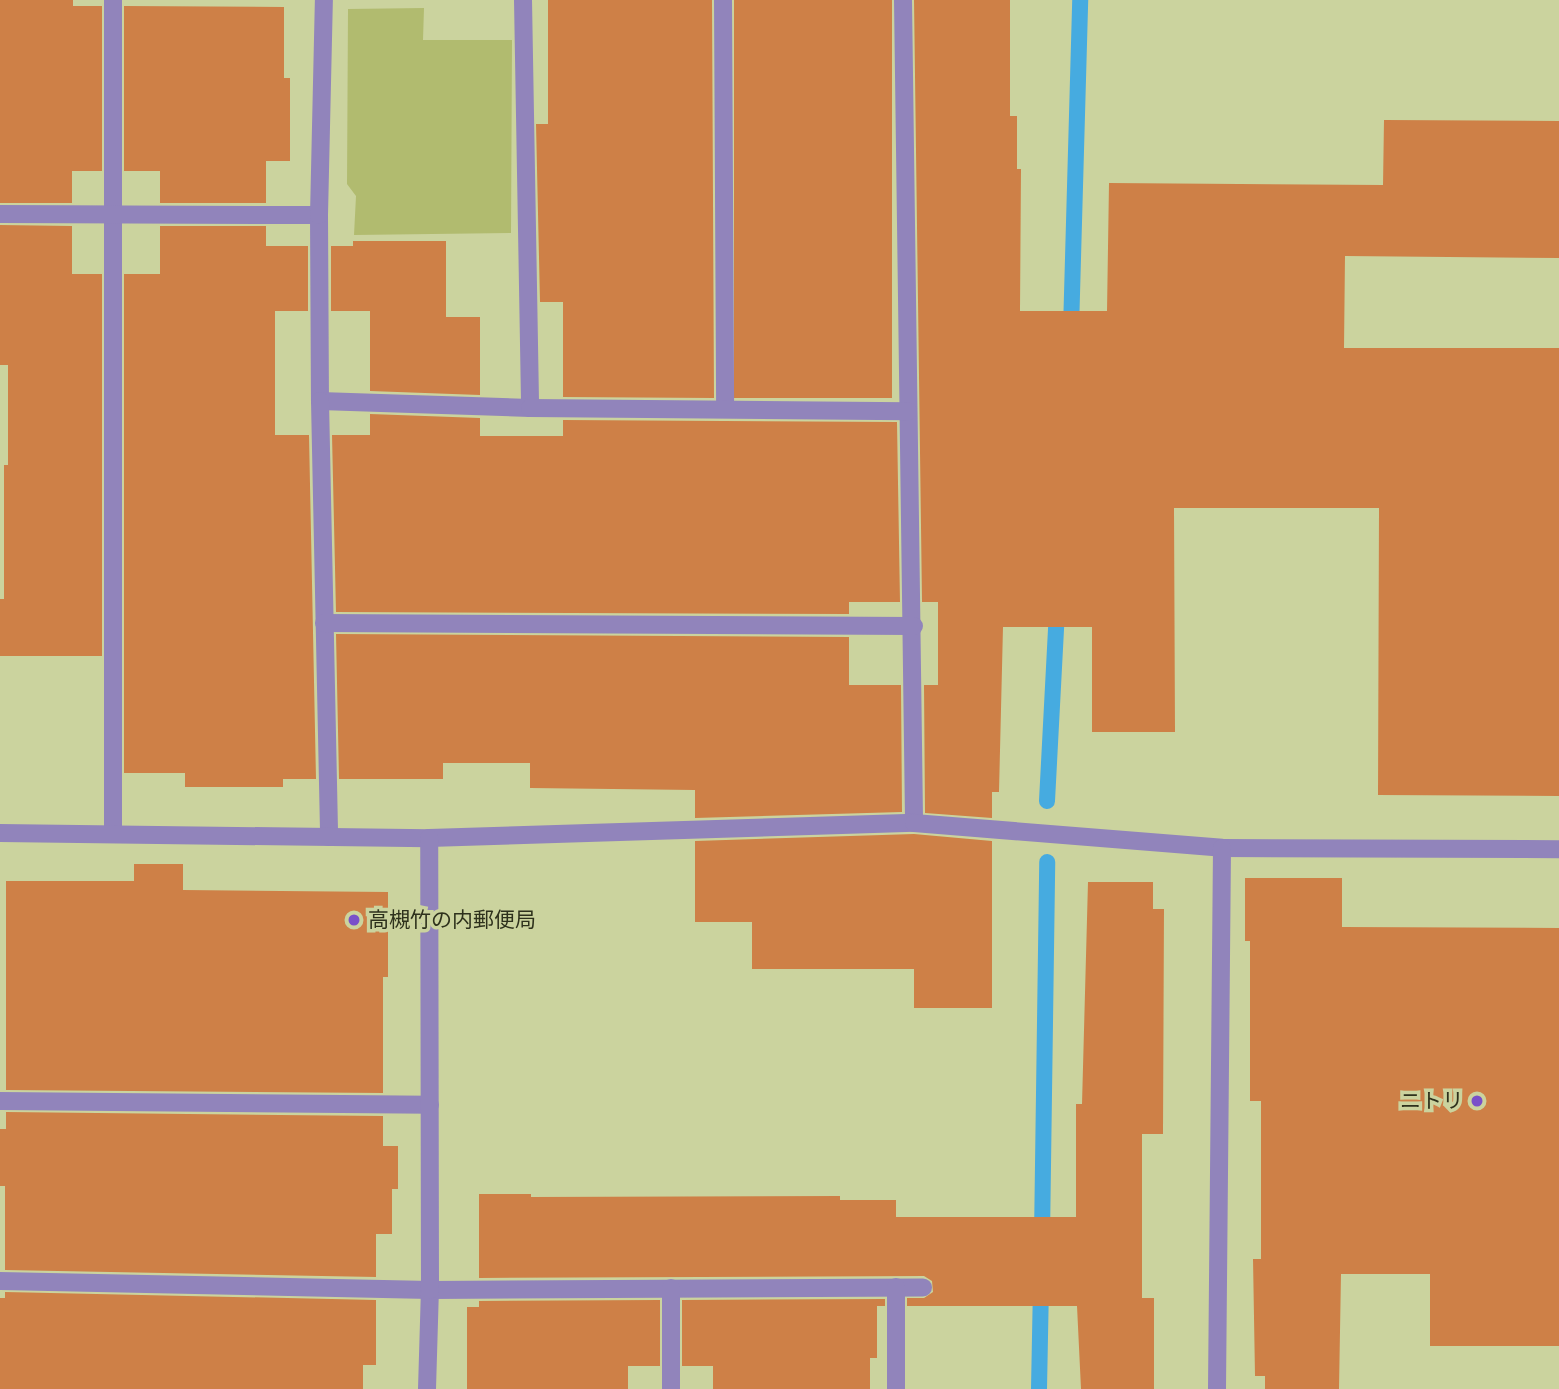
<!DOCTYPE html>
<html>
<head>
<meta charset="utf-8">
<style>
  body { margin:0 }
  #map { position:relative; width:1559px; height:1389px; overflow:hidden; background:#cbd39e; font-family:Rubik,"Noto Sans JP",sans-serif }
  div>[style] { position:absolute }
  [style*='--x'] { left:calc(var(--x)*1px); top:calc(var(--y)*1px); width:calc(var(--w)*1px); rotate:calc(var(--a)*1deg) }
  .green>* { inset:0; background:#b1bb6f }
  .stream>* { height:16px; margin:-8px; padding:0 8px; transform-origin:8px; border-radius:8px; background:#46abe0 }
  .building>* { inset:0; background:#ce8047; transform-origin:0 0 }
  .street>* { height:18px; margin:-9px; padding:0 9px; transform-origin:9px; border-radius:9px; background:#9184bb }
  .dots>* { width:19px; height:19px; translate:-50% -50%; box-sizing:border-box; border:4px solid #cbd39e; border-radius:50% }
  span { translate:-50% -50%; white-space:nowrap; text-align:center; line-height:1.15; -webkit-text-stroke:7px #cbd39e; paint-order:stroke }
  .poi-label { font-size:21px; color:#2e311c }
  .left { translate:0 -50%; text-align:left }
  .right { translate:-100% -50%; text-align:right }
</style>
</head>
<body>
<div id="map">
  <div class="green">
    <i style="clip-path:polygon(424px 8px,423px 40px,512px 40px,511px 233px,354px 235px,356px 196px,347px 184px,348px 9px)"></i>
  </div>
  <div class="stream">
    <i style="--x:1071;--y:330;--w:330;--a:-88.4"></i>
    <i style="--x:1047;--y:801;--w:194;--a:-87"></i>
    <i style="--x:1042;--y:1237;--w:375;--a:-89.2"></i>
    <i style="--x:1039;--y:1389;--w:105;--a:-88.9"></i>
  </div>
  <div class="building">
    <i style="clip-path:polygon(0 0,73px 0,73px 6px,102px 6px,102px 171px,72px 171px,72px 203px,0 203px)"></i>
    <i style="clip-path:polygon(548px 0,712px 0,714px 398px,563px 397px,563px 302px,540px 302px,536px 124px,548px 124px)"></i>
    <i style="left:734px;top:0;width:158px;height:398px"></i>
    <i style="clip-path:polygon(914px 0,1010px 0,1010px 116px,1017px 116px,1017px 169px,1021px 169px,1020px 311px,1107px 311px,1109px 183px,1383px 185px,1384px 120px,1559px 121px,1559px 258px,1345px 256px,1344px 348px,1559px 348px,1559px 796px,1378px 795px,1379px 508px,1174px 508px,1175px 732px,1092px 732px,1092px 627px,1003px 627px,999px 792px,992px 792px,992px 818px,925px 813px,924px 685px,938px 685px,938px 602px,922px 602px)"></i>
    <i style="clip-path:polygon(124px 6px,284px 7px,284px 78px,290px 78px,290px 161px,266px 161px,266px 203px,160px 203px,160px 171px,124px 171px)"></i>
    <i style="clip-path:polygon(0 225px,72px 226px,72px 274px,102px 274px,102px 656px,0 656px,0 599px,4px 599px,4px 465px,8px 465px,8px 365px,0 365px)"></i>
    <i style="clip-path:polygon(160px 226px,266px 226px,266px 246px,308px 246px,308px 311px,275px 311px,275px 435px,309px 435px,316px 779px,283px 779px,283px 787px,185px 787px,185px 773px,124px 773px,124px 274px,160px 274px)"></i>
    <i style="clip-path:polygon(353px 241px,446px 241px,446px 317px,480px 317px,480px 395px,370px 391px,370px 311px,331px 311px,331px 246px,353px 246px)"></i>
    <i style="clip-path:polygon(370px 414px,480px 418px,480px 436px,563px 436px,563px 420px,897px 422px,900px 602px,849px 602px,849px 614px,336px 612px,332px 435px,370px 435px)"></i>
    <i style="clip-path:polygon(336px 634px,849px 637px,849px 685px,901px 685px,902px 812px,695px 818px,695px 790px,530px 788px,530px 763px,443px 763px,443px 779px,339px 779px)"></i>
    <i style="clip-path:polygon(914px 834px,992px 841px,992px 1008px,914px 1008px,914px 969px,752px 969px,752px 922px,695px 922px,695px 841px)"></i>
    <i style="clip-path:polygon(134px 864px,183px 864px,183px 890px,388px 892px,388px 977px,383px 977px,383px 1093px,6px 1090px,6px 881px,134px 881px)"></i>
    <i style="clip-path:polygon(1245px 878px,1342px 878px,1342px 927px,1559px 928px,1559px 1346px,1430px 1346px,1430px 1274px,1341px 1274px,1339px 1389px,1265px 1389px,1265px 1376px,1255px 1376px,1253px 1259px,1261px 1259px,1261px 1101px,1250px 1101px,1250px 941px,1245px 941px)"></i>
    <i style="clip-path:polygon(1088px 882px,1153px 882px,1153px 909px,1164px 909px,1163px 1134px,1142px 1134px,1142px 1298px,1154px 1298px,1154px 1389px,1081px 1389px,1077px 1306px,907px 1306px,907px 1298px,924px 1298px,933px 1292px,932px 1281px,924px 1276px,479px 1278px,479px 1194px,531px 1194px,531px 1197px,840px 1196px,840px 1200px,896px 1200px,896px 1217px,1076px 1217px,1076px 1104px,1082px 1104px)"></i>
    <i style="clip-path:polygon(6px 1112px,383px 1116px,383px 1146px,398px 1146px,398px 1189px,392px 1189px,392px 1234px,376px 1234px,376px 1277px,5px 1270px,5px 1186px,0 1186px,0 1129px,6px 1129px)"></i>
    <i style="clip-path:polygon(5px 1292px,376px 1300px,376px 1365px,363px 1365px,363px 1389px,0 1389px,0 1298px,5px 1298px)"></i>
    <i style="clip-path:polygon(885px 1299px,885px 1306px,877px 1306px,877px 1358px,870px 1358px,870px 1389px,713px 1389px,713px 1366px,682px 1366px,682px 1300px)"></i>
    <i style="clip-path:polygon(660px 1300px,660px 1366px,628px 1366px,628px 1389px,467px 1389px,467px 1307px,479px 1307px,479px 1301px)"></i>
  </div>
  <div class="street">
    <i style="--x:113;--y:0;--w:834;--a:90"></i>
    <i style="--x:523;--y:0;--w:408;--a:89"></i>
    <i style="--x:723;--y:0;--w:408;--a:89.7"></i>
    <i style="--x:903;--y:0;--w:823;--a:89.23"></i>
    <i style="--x:0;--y:214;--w:319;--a:0.2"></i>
    <i style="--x:319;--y:215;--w:186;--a:89.7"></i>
    <i style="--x:320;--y:401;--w:210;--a:1.9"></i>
    <i style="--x:530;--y:408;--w:378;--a:0.5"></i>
    <i style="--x:319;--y:215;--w:215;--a:-88.7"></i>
    <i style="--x:320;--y:401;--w:436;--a:88.8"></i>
    <i style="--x:324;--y:623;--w:590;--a:0.29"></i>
    <i style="--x:0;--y:833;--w:429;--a:0.7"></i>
    <i style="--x:429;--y:838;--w:485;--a:-1.8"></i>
    <i style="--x:914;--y:823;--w:309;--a:4.6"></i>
    <i style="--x:1222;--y:848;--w:337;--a:0.2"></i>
    <i style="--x:0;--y:1101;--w:430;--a:0.5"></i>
    <i style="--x:0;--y:1281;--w:430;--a:1.2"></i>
    <i style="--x:430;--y:1290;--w:493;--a:-0.3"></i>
    <i style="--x:896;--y:1287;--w:102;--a:90"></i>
    <i style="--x:671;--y:1288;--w:101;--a:90"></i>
    <i style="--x:427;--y:1389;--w:99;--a:-88.3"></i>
    <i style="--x:430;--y:1290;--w:452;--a:-90.1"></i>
    <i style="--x:1217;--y:1389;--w:541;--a:-89.47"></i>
  </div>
  <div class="dots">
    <i style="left:354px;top:920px;background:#7950c9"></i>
    <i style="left:1477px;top:1101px;background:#7950c9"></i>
  </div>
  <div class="poi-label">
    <span class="left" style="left:368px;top:920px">高槻竹の内郵便局</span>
    <span class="right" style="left:1463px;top:1101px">ニトリ</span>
  </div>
</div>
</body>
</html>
